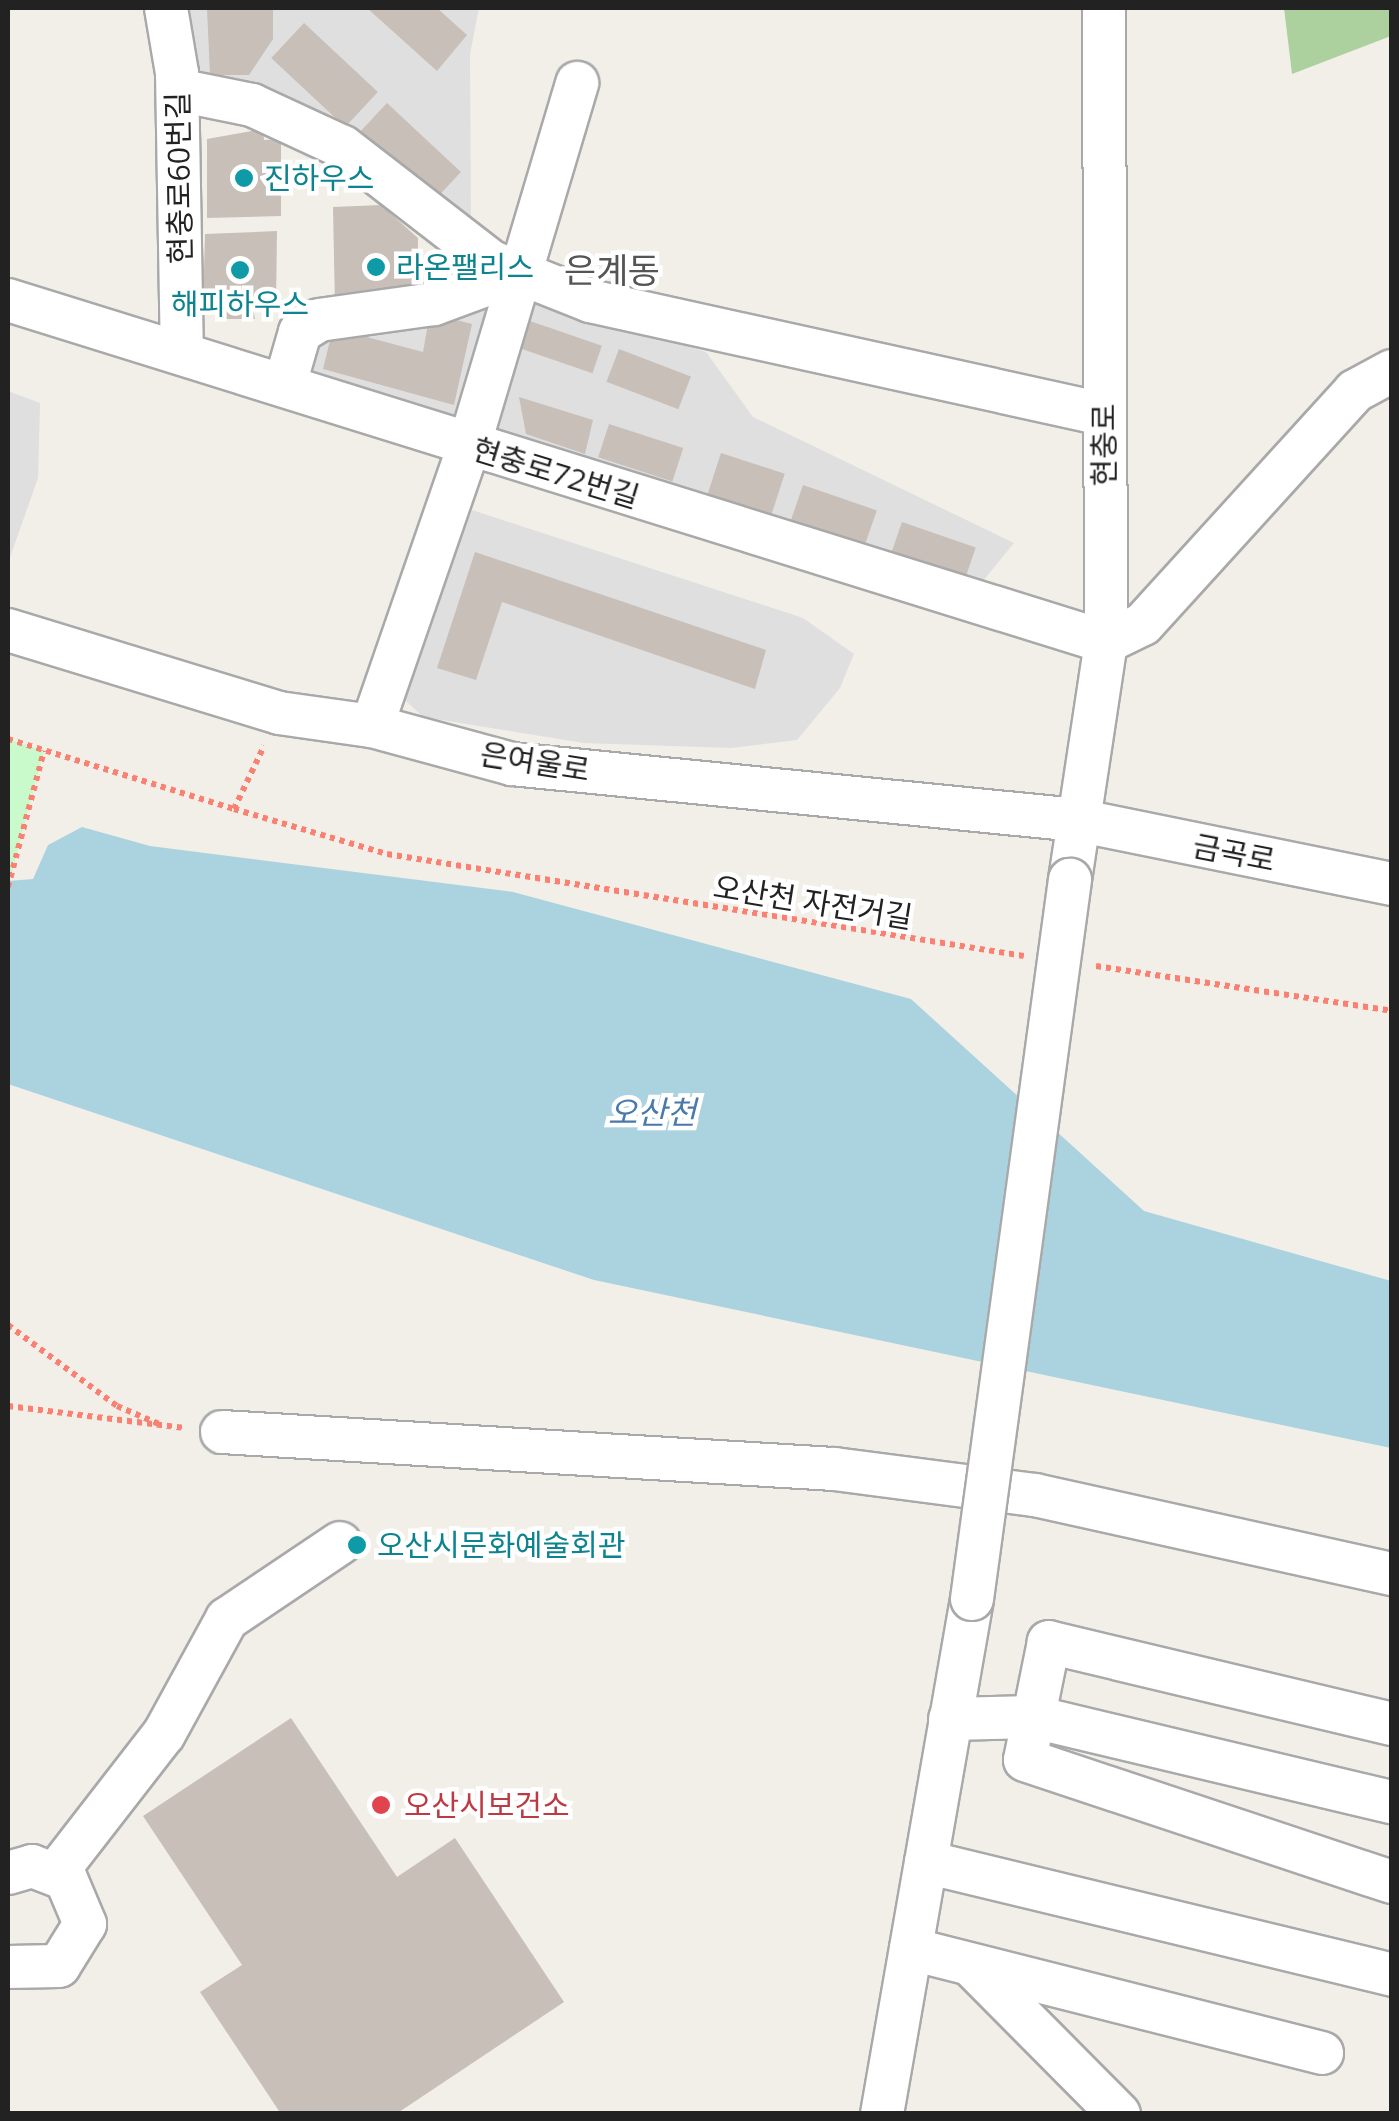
<!DOCTYPE html>
<html>
<head>
<meta charset="utf-8">
<style>
  body { margin:0 }
  #map { position:relative; width:1399px; height:2121px; overflow:hidden; background:#f2efe9; font-family:"Open Sans","Noto Sans KR",sans-serif }
  div>[style] { position:absolute }
  [style*='--x'] { left:calc(var(--x)*1px); top:calc(var(--y)*1px); width:calc(var(--w)*1px); rotate:calc(var(--a)*1deg) }
  .residential>* { inset:0; background:#e0dfdf }
  .forest>* { inset:0; background:#add19e }
  .park>* { inset:0; background:#c8facc }
  .water>* { inset:0; background:#aad3df }
  .building>* { inset:0; background:#c7bfb8; transform-origin:0 0 }
  .path>* { height:6px; margin-top:-3px; transform-origin:0; background:repeating-linear-gradient(90deg,#fa8072 0 5px,transparent 0 10px) }
  .roads { filter:drop-shadow(2px 0 #a9a9a9) drop-shadow(-2px 0 #a9a9a9) drop-shadow(0 2px #a9a9a9) drop-shadow(0 -2px #a9a9a9) }
  .minor>* { height:42px; margin:-21px; padding:0 21px; transform-origin:21px; border-radius:21px; background:#fff }
  .bridges { filter:drop-shadow(2px 0 #a9a9a9) drop-shadow(-2px 0 #a9a9a9) drop-shadow(0 2px #a9a9a9) drop-shadow(0 -2px #a9a9a9) }
  .minor-bridge>* { height:42px; margin:-21px; padding:0 21px; transform-origin:21px; border-radius:21px; background:#fff }
  .dots>* { width:28px; height:28px; translate:-50% -50%; box-sizing:border-box; border:5px solid #fff; border-radius:50% }
  span { translate:-50% -50%; white-space:nowrap; text-align:center; line-height:1.15; -webkit-text-stroke:9px #fff; paint-order:stroke }
  .street-label { font-size:30px; color:#222 }
  .culture-label { font-size:30px; color:#0d838f }
  .left { translate:0 -50%; text-align:left }
  .health-label { font-size:30px; color:#be3a42 }
  .water-label { font-size:32px; color:#4a7aab; font-style:italic }
  .quarter-label { font-size:35px; color:#555 }
  .frame { position:absolute; inset:0; border:10px solid #222; pointer-events:none }
</style>
</head>
<body>
<div id="map">
  <div class="residential">
    <i style="clip-path:polygon(184px 8px,479px 8px,470px 54px,471px 234px,263px 85px,194px 84px)"></i>
    <i style="clip-path:polygon(503px 289px,706px 352px,753px 417px,1014px 543px,978px 587px,309px 372px,317px 336px)"></i>
    <i style="clip-path:polygon(8px 391px,40px 403px,38px 478px,8px 563px)"></i>
    <i style="clip-path:polygon(472px 510px,803px 618px,854px 654px,840px 688px,797px 740px,731px 748px,584px 743px,423px 717px,402px 697px)"></i>
  </div>
  <div class="forest">
    <i style="clip-path:polygon(1284px 8px,1391px 8px,1391px 36px,1292px 74px)"></i>
  </div>
  <div class="park">
    <i style="clip-path:polygon(8px 739px,44px 751px,8px 887px)"></i>
  </div>
  <div class="water">
    <i style="clip-path:polygon(82px 827px,150px 846px,513px 892px,911px 999px,1144px 1211px,1391px 1281px,1391px 1448px,594px 1280px,8px 1084px,8px 881px,33px 879px,48px 845px)"></i>
  </div>
  <div class="building">
    <i style="clip-path:polygon(207px 8px,273px 8px,273px 39px,249px 75px,210px 75px)"></i>
    <i style="clip-path:polygon(367px 8px,437px 8px,467px 35px,437px 71px)"></i>
    <i style="left:304px;top:23px;width:101px;height:48px;rotate:43deg"></i>
    <i style="left:387px;top:103px;width:101px;height:48px;rotate:43deg"></i>
    <i style="clip-path:polygon(263px 129px,264px 140px,281px 139px,281px 216px,207px 218px,207px 139px)"></i>
    <i style="clip-path:polygon(381px 205px,418px 238px,417px 296px,335px 308px,333px 207px)"></i>
    <i style="clip-path:polygon(277px 231px,276px 305px,253px 308px,255px 319px,223px 319px,221px 306px,203px 307px,205px 234px)"></i>
    <i style="clip-path:polygon(430px 313px,472px 324px,454px 405px,323px 369px,333px 328px,423px 352px)"></i>
    <i style="left:530px;top:321px;width:76px;height:29px;rotate:19deg"></i>
    <i style="left:619px;top:349px;width:77px;height:35px;rotate:21deg"></i>
    <i style="clip-path:polygon(519px 397px,593px 420px,585px 454px,526px 434px)"></i>
    <i style="left:609px;top:424px;width:78px;height:35px;rotate:18deg"></i>
    <i style="left:721px;top:453px;width:67px;height:44px;rotate:18deg"></i>
    <i style="left:803px;top:485px;width:78px;height:37px;rotate:19deg"></i>
    <i style="left:902px;top:522px;width:78px;height:32px;rotate:19deg"></i>
    <i style="clip-path:polygon(475px 552px,766px 650px,755px 689px,502px 602px,476px 680px,437px 668px)"></i>
    <i style="clip-path:polygon(291px 1718px,397px 1877px,455px 1838px,564px 2002px,396px 2114px,281px 2114px,200px 1992px,242px 1965px,143px 1816px)"></i>
  </div>
  <div class="path">
    <i style="--x:8;--y:739;--w:237;--a:17.2"></i>
    <i style="--x:234;--y:809;--w:70;--a:-64.5"></i>
    <i style="--x:234;--y:809;--w:159;--a:16.4"></i>
    <i style="--x:387;--y:854;--w:645;--a:9.1"></i>
    <i style="--x:8;--y:887;--w:141;--a:-75.2"></i>
    <i style="--x:1096;--y:966;--w:299;--a:8.6"></i>
    <i style="--x:8;--y:1325;--w:136;--a:36.6"></i>
    <i style="--x:117;--y:1406;--w:46;--a:23.2"></i>
    <i style="--x:8;--y:1406;--w:178;--a:7.1"></i>
  </div>
  <div class="roads">
    <div class="minor">
      <i style="--x:166;--y:8;--w:66;--a:80.4"></i>
      <i style="--x:177;--y:73;--w:277;--a:89"></i>
      <i style="--x:178;--y:90;--w:76;--a:11.5"></i>
      <i style="--x:252;--y:105;--w:100;--a:24.8"></i>
      <i style="--x:343;--y:147;--w:188;--a:37.7"></i>
      <i style="--x:492;--y:262;--w:105;--a:21.7"></i>
      <i style="--x:590;--y:301;--w:525;--a:12.42"></i>
      <i style="--x:8;--y:300;--w:1150;--a:17.3"></i>
      <i style="--x:1106;--y:642;--w:41;--a:-25.9"></i>
      <i style="--x:1143;--y:624;--w:315;--a:-47.7"></i>
      <i style="--x:1355;--y:391;--w:42;--a:-28.4"></i>
      <i style="--x:285;--y:384;--w:54;--a:-73.9"></i>
      <i style="--x:300;--y:332;--w:22;--a:-32"></i>
      <i style="--x:319;--y:320;--w:116;--a:-7.9"></i>
      <i style="--x:434;--y:304;--w:93;--a:-20.2"></i>
      <i style="--x:8;--y:630;--w:283;--a:17"></i>
      <i style="--x:279;--y:713;--w:94;--a:8"></i>
      <i style="--x:372;--y:726;--w:145;--a:15.2"></i>
      <i style="--x:512;--y:764;--w:568;--a:5.66"></i>
      <i style="--x:1077;--y:820;--w:321;--a:11.5"></i>
      <i style="--x:372;--y:726;--w:296;--a:-70.9"></i>
      <i style="--x:469;--y:446;--w:379;--a:-73.4"></i>
      <i style="--x:1070;--y:880;--w:241;--a:-81.4"></i>
      <i style="--x:1106;--y:642;--w:634;--a:-90.18"></i>
      <i style="--x:222;--y:1432;--w:613;--a:3.46"></i>
      <i style="--x:834;--y:1469;--w:203;--a:7.4"></i>
      <i style="--x:1035;--y:1495;--w:366;--a:12.5"></i>
      <i style="--x:950;--y:1719;--w:84;--a:-1.4"></i>
      <i style="--x:1034;--y:1717;--w:368;--a:13.4"></i>
      <i style="--x:1392;--y:1724;--w:353;--a:-166.6"></i>
      <i style="--x:1049;--y:1642;--w:120;--a:101.5"></i>
      <i style="--x:1025;--y:1760;--w:387;--a:18.4"></i>
      <i style="--x:926;--y:1862;--w:480;--a:13.6"></i>
      <i style="--x:8;--y:1873;--w:25;--a:-16"></i>
      <i style="--x:32;--y:1866;--w:36;--a:21"></i>
      <i style="--x:66;--y:1879;--w:49;--a:67.1"></i>
      <i style="--x:85;--y:1924;--w:49;--a:121.8"></i>
      <i style="--x:59;--y:1966;--w:51;--a:178.9"></i>
      <i style="--x:56;--y:1873;--w:176;--a:-52.2"></i>
      <i style="--x:164;--y:1734;--w:131;--a:-61.3"></i>
      <i style="--x:227;--y:1619;--w:136;--a:-33.9"></i>
      <i style="--x:911;--y:1949;--w:424;--a:14.2"></i>
      <i style="--x:971;--y:1965;--w:210;--a:45.2"></i>
      <i style="--x:882;--y:2114;--w:523;--a:-80.09"></i>
    </div>
  </div>
  <div class="bridges">
    <div class="minor-bridge">
      <i style="--x:972;--y:1599;--w:726;--a:-82.24"></i>
    </div>
  </div>
  <div class="dots">
    <i style="left:244px;top:178px;background:#0f9aa8"></i>
    <i style="left:376px;top:267px;background:#0f9aa8"></i>
    <i style="left:240px;top:270px;background:#0f9aa8"></i>
    <i style="left:357px;top:1545px;background:#0f9aa8"></i>
    <i style="left:381px;top:1805px;background:#e0444e"></i>
  </div>
  <div class="street-label">
    <span style="left:179px;top:178px;rotate:-91deg">현충로60번길</span>
    <span style="left:1104px;top:445px;rotate:-90deg">현충로</span>
    <span style="left:556px;top:473px;rotate:17deg">현충로72번길</span>
    <span style="left:535px;top:762px;rotate:9deg">은여울로</span>
    <span style="left:1234px;top:853px;rotate:11deg">금곡로</span>
    <span style="left:813px;top:902px;rotate:9deg">오산천 자전거길</span>
  </div>
  <div class="culture-label">
    <span class="left" style="left:264px;top:178px">진하우스</span>
    <span class="left" style="left:396px;top:267px">라온팰리스</span>
    <span style="left:240px;top:304px">해피하우스</span>
    <span class="left" style="left:377px;top:1545px">오산시문화예술회관</span>
  </div>
  <div class="health-label">
    <span class="left" style="left:404px;top:1805px">오산시보건소</span>
  </div>
  <div class="water-label">
    <span style="left:652px;top:1112px">오산천</span>
  </div>
  <div class="quarter-label">
    <span style="left:612px;top:270px">은계동</span>
  </div>
  <div class="frame"></div>
</div>
</body>
</html>
